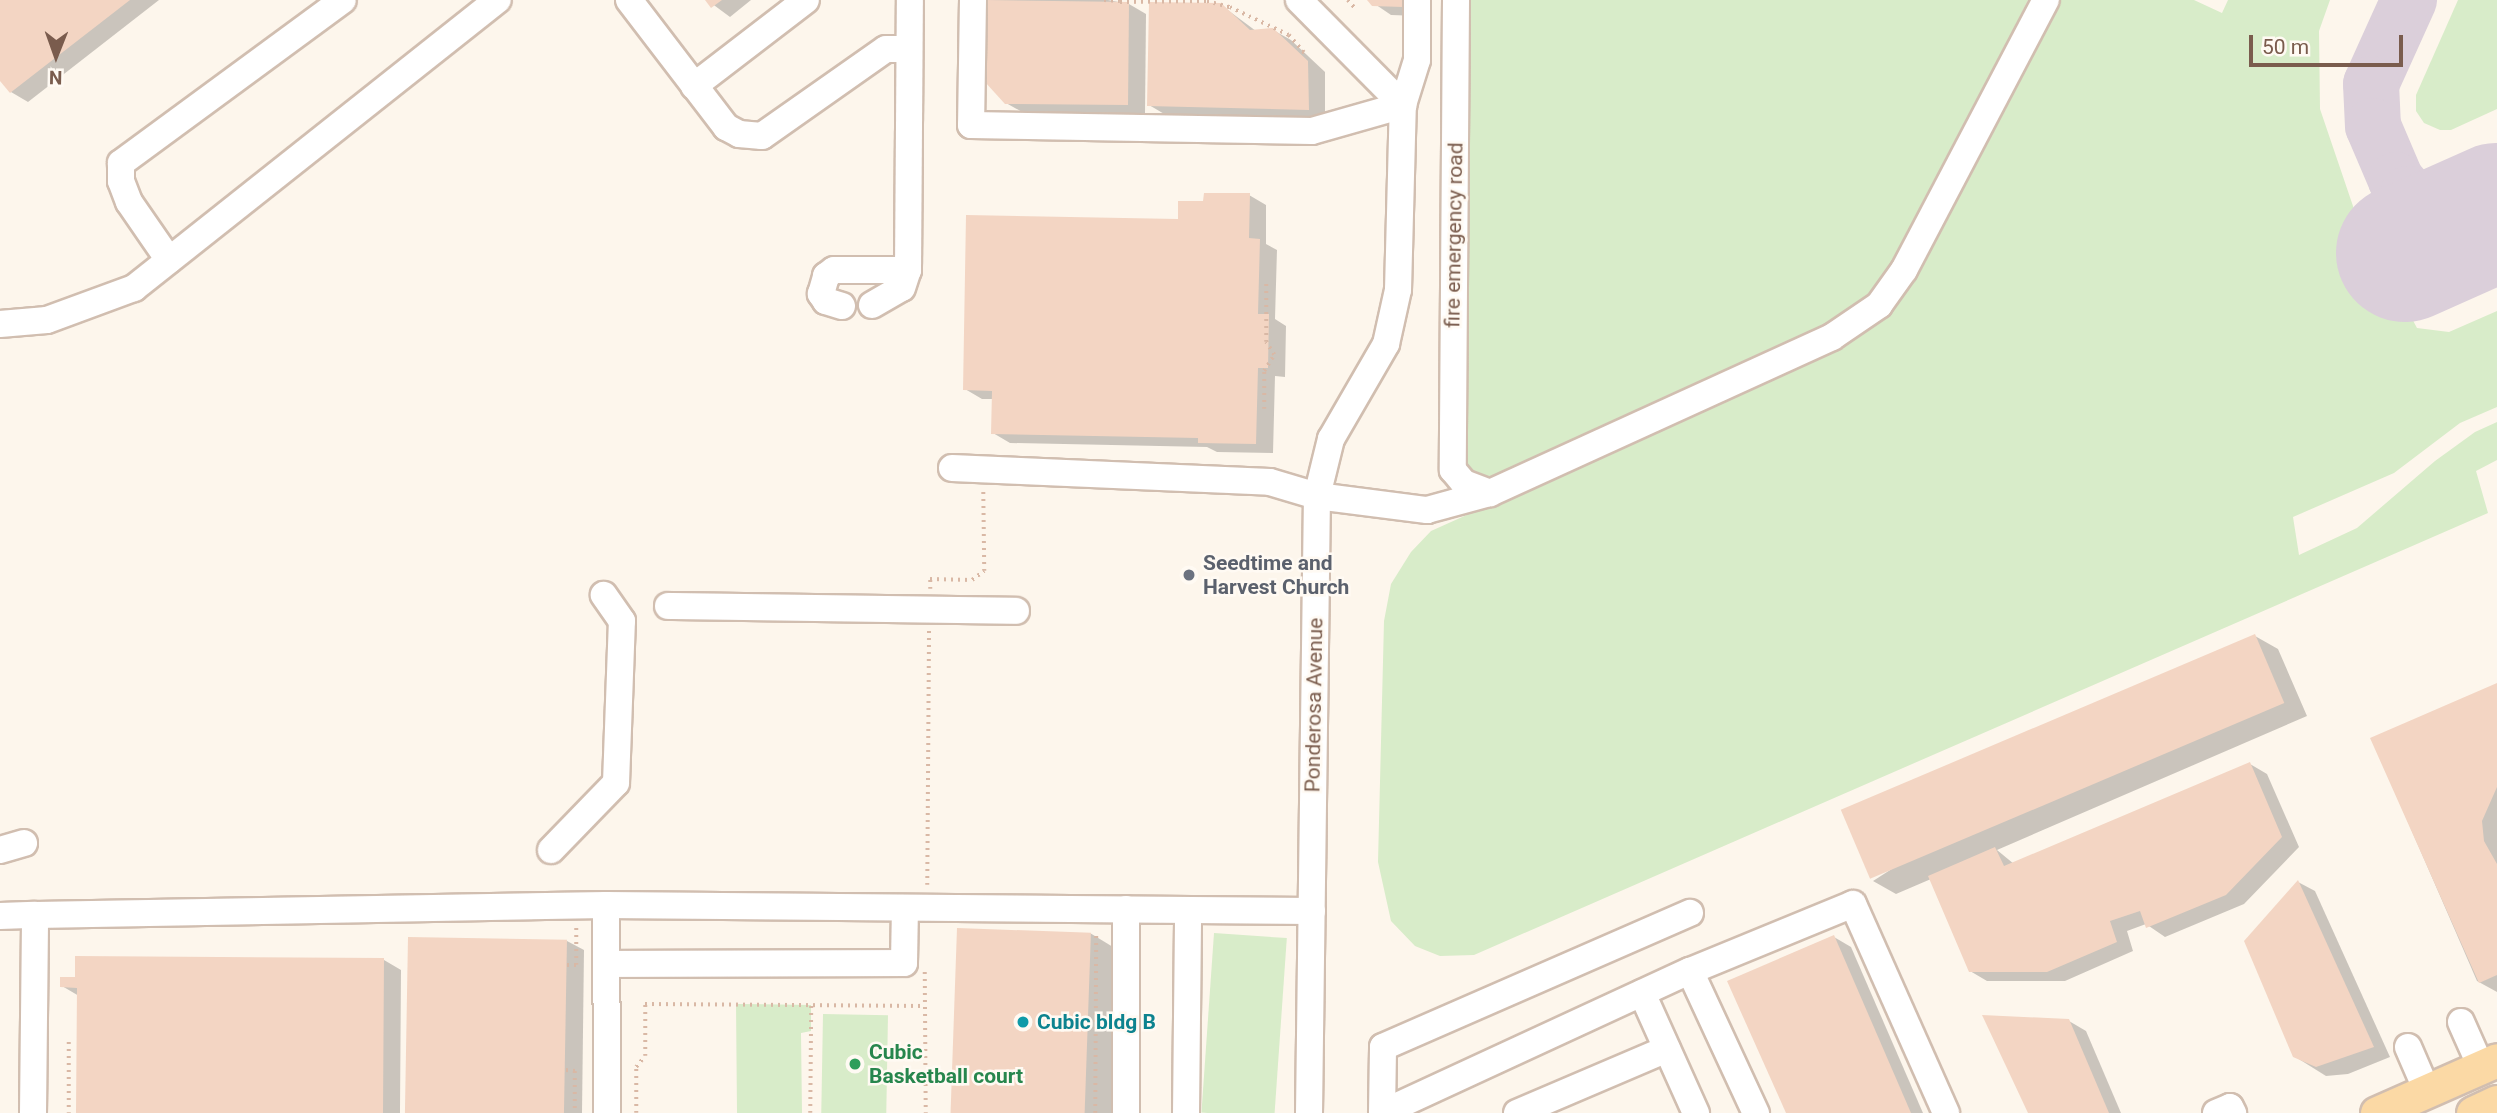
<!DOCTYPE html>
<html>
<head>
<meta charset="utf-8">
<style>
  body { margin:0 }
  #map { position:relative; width:2497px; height:1113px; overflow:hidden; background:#fdf6ec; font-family:Roboto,sans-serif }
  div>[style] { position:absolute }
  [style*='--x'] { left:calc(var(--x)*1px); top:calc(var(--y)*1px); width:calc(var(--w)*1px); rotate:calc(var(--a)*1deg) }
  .green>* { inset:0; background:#d8ecc9; transform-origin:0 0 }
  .shadow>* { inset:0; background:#0003 }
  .taxiway>* { height:56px; margin:-28px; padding:0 28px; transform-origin:28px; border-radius:28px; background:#dbcfda }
  .runway>* { height:138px; margin:-69px; padding:0 69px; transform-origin:69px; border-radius:69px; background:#dbcfda }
  .building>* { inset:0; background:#f3d5c3; transform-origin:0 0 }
  .path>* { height:3.5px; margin-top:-1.75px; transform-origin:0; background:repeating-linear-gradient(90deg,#d9b8a5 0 2px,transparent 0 7px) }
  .roads { filter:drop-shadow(2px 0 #d1beb0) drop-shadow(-2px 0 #d1beb0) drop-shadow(0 2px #d1beb0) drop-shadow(0 -2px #d1beb0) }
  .minor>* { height:26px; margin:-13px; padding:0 13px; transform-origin:13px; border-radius:13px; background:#fff }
  .major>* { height:33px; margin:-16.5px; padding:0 16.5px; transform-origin:16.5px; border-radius:16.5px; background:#fbd9a5 }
  .dots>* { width:19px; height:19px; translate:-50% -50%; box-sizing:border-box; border:4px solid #fffaf3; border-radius:50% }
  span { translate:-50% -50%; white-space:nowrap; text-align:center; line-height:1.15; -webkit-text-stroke:5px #fffaf3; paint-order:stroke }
  .street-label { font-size:21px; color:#7a5c4d }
  .worship-label { font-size:21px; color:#5b616d; font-weight:700 }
  .left { translate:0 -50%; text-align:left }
  .culture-label { font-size:21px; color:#0d838f; font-weight:700 }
  .leisure-label { font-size:21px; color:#27864d; font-weight:700 }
  .north { position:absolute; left:21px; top:21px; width:70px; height:70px; -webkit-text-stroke:5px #fffaf3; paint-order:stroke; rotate:181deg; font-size:19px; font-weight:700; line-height:28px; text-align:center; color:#7a5c4d }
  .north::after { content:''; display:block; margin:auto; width:24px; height:32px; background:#7a5c4d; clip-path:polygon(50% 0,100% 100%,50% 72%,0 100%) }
  .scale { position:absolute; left:2249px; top:35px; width:154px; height:32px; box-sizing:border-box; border:4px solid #7a5c4d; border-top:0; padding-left:9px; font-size:21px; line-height:24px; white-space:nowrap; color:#7a5c4d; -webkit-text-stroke:5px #fffaf3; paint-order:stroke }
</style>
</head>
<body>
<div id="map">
  <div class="green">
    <i style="clip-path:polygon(1463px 0,2028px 0,1893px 277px,1856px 312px,1492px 480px,1475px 480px,1459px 460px)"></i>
    <i style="clip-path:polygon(2056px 0,2194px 0,2222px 13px,2228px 0,2330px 0,2319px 31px,2320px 109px,2354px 209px,2417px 328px,2449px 332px,2497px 311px,2497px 407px,2460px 423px,2394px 473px,2293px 517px,2299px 555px,2357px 528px,2435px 461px,2475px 432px,2497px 422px,2497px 460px,2476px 471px,2488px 513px,1474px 955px,1440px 956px,1415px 946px,1391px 921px,1378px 862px,1384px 621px,1391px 584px,1411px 552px,1431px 531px,1745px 390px,1895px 299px,1926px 260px)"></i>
    <i style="clip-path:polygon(2458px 0,2497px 0,2497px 109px,2451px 130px,2440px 130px,2424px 123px,2416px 111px,2416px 95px)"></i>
    <i style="left:1214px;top:933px;width:73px;height:180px;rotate:4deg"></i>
    <i style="clip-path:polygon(736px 1004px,811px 1005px,811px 1031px,801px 1033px,802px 1113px,737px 1113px)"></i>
    <i style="left:823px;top:1014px;width:65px;height:99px;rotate:1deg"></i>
  </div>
  <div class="shadow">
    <i style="clip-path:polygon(0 0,159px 0,28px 102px,11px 92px,0 78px)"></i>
    <i style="clip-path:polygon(707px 0,751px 0,730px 17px)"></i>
    <i style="clip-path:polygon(989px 0,1108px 0,1129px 4px,1146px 14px,1145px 114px,1024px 113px,1006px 103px,987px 81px)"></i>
    <i style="clip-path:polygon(1369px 0,1420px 0,1419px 16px,1391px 15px)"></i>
    <i style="clip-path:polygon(1221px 5px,1256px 31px,1273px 30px,1291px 40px,1325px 72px,1325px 118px,1166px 115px,1149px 105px)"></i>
    <i style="clip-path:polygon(1249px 195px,1266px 205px,1266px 244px,1277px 250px,1275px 319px,1286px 326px,1285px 377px,1275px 376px,1273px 453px,1217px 452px,1207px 447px,1010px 443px,993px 433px,994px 399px,982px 399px,965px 389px,1179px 221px,1205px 203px)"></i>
    <i style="clip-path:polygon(2255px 636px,2278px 649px,2307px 716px,1997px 850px,2014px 864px,2250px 764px,2267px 774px,2299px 847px,2244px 904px,2165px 937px,2146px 924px,2127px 931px,2133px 951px,2065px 981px,1987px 981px,1970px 971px,1931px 879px,1896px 894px,1873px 881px)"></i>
    <i style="clip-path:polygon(2497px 685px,2497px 992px,2477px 981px,2372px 739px)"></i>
    <i style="clip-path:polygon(2298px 882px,2315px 891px,2390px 1057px,2348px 1074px,2326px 1076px,2294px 1056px)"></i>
    <i style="clip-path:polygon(1090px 933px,1113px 947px,1112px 1113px,957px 1113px)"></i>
    <i style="clip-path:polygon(1834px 937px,1851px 947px,1923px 1113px,1788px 1113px)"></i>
    <i style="clip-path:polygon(567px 941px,584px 950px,582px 1113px,407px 1113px)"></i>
    <i style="clip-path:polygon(384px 960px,401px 970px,400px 1113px,78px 1113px,79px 996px,62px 986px)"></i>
    <i style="clip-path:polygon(2069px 1021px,2086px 1031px,2121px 1113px,2030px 1113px)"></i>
  </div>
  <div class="taxiway">
    <i style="--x:2409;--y:0;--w:92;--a:114.3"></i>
    <i style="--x:2371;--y:84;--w:42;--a:87.3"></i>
    <i style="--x:2373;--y:126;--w:59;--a:66.9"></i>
    <i style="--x:2396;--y:180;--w:18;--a:49"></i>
    <i style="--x:2408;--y:194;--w:42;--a:27.2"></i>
    <i style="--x:2445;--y:213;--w:46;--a:2.5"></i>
  </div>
  <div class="runway">
    <i style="--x:2405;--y:253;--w:101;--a:-24"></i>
  </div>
  <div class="building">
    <i style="clip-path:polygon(0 0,130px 0,10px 93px,0 81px)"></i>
    <i style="clip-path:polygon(705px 0,722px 0,711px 8px)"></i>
    <i style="clip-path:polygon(987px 0,1129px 2px,1128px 105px,1005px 104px,985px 82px)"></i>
    <i style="clip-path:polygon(1367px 0,1403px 0,1403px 7px,1372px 6px)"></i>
    <i style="clip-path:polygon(1149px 2px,1221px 3px,1250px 30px,1273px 28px,1308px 61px,1309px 110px,1147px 106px)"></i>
    <i style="clip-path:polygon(1204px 193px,1250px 193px,1249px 238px,1260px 239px,1258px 314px,1269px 314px,1268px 368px,1258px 368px,1256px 444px,1198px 443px,1198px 438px,991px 434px,992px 391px,963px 390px,966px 215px,1178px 219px,1178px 201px,1203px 201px)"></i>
    <i style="left:2255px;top:634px;width:75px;height:450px;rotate:67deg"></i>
    <i style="clip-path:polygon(2497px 683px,2497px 787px,2482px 821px,2484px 841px,2497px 864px,2497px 975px,2479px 983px,2370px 738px)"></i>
    <i style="clip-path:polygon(2250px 762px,2282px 837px,2226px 895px,2146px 928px,2140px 911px,2110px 921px,2117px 942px,2047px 972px,1969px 972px,1928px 876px,1995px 847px,2004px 866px)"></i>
    <i style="clip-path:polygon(2298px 880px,2374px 1047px,2316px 1067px,2293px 1057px,2244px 941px)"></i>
    <i style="left:957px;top:928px;width:134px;height:185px;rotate:2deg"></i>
    <i style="clip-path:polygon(1834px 935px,1911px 1113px,1786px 1113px,1727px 981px)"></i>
    <i style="left:408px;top:937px;width:159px;height:176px;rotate:1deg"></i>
    <i style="clip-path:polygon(75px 956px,384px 958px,383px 1113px,76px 1113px,77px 988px,60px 987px,60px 977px,75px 977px)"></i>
    <i style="clip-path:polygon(1982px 1015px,2069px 1019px,2109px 1113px,2028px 1113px)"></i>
  </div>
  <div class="path">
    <i style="--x:1104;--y:0;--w:16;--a:4"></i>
    <i style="--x:1348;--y:0;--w:11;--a:49"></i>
    <i style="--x:1120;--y:2;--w:87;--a:-0.7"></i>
    <i style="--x:1207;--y:1;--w:24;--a:15"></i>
    <i style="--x:1230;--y:7;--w:65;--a:25.4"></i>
    <i style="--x:1289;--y:35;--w:23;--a:49"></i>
    <i style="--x:1304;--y:52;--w:4;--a:166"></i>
    <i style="--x:1264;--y:409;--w:38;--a:-90"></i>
    <i style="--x:1264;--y:371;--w:19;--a:-58"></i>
    <i style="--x:1274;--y:355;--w:15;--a:-122"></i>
    <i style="--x:1266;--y:342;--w:59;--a:-90"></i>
    <i style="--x:930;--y:589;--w:10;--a:-90"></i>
    <i style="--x:930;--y:579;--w:42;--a:1.4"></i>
    <i style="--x:972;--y:580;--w:15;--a:-37"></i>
    <i style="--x:984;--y:571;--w:80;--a:-90.7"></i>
    <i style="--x:927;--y:885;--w:255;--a:-89.6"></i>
    <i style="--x:567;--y:965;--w:9;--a:0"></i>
    <i style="--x:576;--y:965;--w:38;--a:-90"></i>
    <i style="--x:925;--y:972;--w:141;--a:89.6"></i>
    <i style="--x:69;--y:1042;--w:71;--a:90"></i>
    <i style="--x:566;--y:1070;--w:9;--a:6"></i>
    <i style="--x:575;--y:1071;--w:42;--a:90"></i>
    <i style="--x:636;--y:1113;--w:46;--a:-90"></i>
    <i style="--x:636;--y:1067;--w:14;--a:-51"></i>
    <i style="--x:645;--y:1056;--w:52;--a:-90"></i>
    <i style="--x:645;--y:1004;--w:280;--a:0.4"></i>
    <i style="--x:810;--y:1113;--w:108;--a:-89.5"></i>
    <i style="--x:1095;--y:1113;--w:180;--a:-89.7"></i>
  </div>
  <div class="roads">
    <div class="minor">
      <i style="--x:629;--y:0;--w:160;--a:52.6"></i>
      <i style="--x:726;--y:127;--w:15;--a:28"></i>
      <i style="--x:739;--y:134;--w:23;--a:5"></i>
      <i style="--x:762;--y:136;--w:151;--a:-35.1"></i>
      <i style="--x:886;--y:49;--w:23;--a:0"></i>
      <i style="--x:973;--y:0;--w:125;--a:90.9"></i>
      <i style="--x:971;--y:125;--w:341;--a:1"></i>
      <i style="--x:1312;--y:131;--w:95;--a:-15.9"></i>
      <i style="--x:1299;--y:0;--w:148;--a:45.3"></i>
      <i style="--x:1456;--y:0;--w:470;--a:90.4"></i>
      <i style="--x:1453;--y:470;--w:17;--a:50"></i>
      <i style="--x:1464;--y:483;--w:28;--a:21"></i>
      <i style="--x:694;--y:86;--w:141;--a:-37.5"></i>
      <i style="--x:169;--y:260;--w:70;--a:-124.6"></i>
      <i style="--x:129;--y:202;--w:22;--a:-111"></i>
      <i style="--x:121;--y:181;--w:18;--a:-90"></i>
      <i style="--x:121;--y:163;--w:275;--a:-36.3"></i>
      <i style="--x:872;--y:305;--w:34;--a:-30"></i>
      <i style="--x:902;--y:288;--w:19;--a:-72"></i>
      <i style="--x:908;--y:270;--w:270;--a:-89.6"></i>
      <i style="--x:842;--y:306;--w:17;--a:-163"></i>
      <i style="--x:826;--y:301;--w:9;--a:-126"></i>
      <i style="--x:821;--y:294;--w:19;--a:-74"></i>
      <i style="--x:826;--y:276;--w:10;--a:-37"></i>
      <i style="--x:834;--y:270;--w:74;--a:0"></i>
      <i style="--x:0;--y:324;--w:47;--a:-4.9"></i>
      <i style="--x:47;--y:320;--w:93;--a:-20.2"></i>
      <i style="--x:134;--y:288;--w:464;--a:-38.4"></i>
      <i style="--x:952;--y:468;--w:318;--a:2.5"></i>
      <i style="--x:1270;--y:482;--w:49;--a:16.6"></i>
      <i style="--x:1317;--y:496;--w:111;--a:7.3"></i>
      <i style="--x:1427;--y:510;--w:65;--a:-15.1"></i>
      <i style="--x:1490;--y:493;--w:376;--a:-24.5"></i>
      <i style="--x:1832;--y:337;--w:57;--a:-34.2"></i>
      <i style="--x:1879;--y:305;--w:43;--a:-54.5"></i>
      <i style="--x:1904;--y:270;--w:305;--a:-62.3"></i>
      <i style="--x:668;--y:606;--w:348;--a:0.8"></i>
      <i style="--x:0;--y:850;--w:25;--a:-16"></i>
      <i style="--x:551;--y:850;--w:93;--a:-45.9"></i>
      <i style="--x:616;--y:783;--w:162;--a:-87.9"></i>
      <i style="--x:622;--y:621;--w:32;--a:-125"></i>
      <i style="--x:606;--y:905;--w:208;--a:89.7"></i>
      <i style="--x:0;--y:916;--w:35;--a:-2"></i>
      <i style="--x:606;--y:964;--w:298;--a:-0.2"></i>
      <i style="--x:904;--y:963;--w:55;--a:-89"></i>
      <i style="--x:1690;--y:971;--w:176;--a:-22.3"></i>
      <i style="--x:1853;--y:904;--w:229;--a:66"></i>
      <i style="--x:1642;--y:993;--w:132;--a:65.8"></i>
      <i style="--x:2461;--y:1022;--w:49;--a:66"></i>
      <i style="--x:2408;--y:1047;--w:48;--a:66.6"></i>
      <i style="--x:33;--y:1113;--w:198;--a:-89.4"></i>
      <i style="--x:35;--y:915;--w:571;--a:-1"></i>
      <i style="--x:606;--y:905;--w:706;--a:0.49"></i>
      <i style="--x:1126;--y:1113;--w:204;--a:-90"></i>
      <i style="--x:1186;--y:1113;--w:203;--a:-89.4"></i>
      <i style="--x:1309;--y:1113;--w:617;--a:-89.26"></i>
      <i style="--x:1317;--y:496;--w:59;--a:-76.2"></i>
      <i style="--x:1331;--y:439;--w:110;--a:-59.9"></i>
      <i style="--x:1386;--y:344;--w:55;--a:-77.5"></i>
      <i style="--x:1398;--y:290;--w:185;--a:-88.5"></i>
      <i style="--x:1403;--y:105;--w:47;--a:-72.7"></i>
      <i style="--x:1417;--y:60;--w:60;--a:-90"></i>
      <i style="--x:1382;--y:1113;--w:339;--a:-24.8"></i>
      <i style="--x:1690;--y:971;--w:157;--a:65.1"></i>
      <i style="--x:1382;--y:1113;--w:66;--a:-89.1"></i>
      <i style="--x:1383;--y:1047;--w:335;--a:-23.6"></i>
      <i style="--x:1517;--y:1113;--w:163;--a:-23.1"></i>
      <i style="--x:2216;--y:1113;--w:15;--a:-23"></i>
      <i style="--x:2230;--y:1107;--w:7;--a:63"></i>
    </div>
    <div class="major">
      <i style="--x:2377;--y:1113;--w:131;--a:-23.8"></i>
      <i style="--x:2473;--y:1113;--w:26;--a:-25"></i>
    </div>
  </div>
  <div class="dots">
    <i style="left:1189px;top:575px;background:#6b7280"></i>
    <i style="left:1023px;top:1022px;background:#0f9aa8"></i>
    <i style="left:855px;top:1064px;background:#2e9e5b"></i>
  </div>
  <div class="street-label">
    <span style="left:1454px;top:235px;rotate:-89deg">fire emergency road</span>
    <span style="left:1314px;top:705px;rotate:-89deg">Ponderosa Avenue</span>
  </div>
  <div class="worship-label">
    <span class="left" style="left:1203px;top:575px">Seedtime and<br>Harvest Church</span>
  </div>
  <div class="culture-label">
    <span class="left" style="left:1037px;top:1022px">Cubic bldg B</span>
  </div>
  <div class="leisure-label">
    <span class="left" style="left:869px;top:1064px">Cubic<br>Basketball court</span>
  </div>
  <div class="north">N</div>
  <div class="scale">50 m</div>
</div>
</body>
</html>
